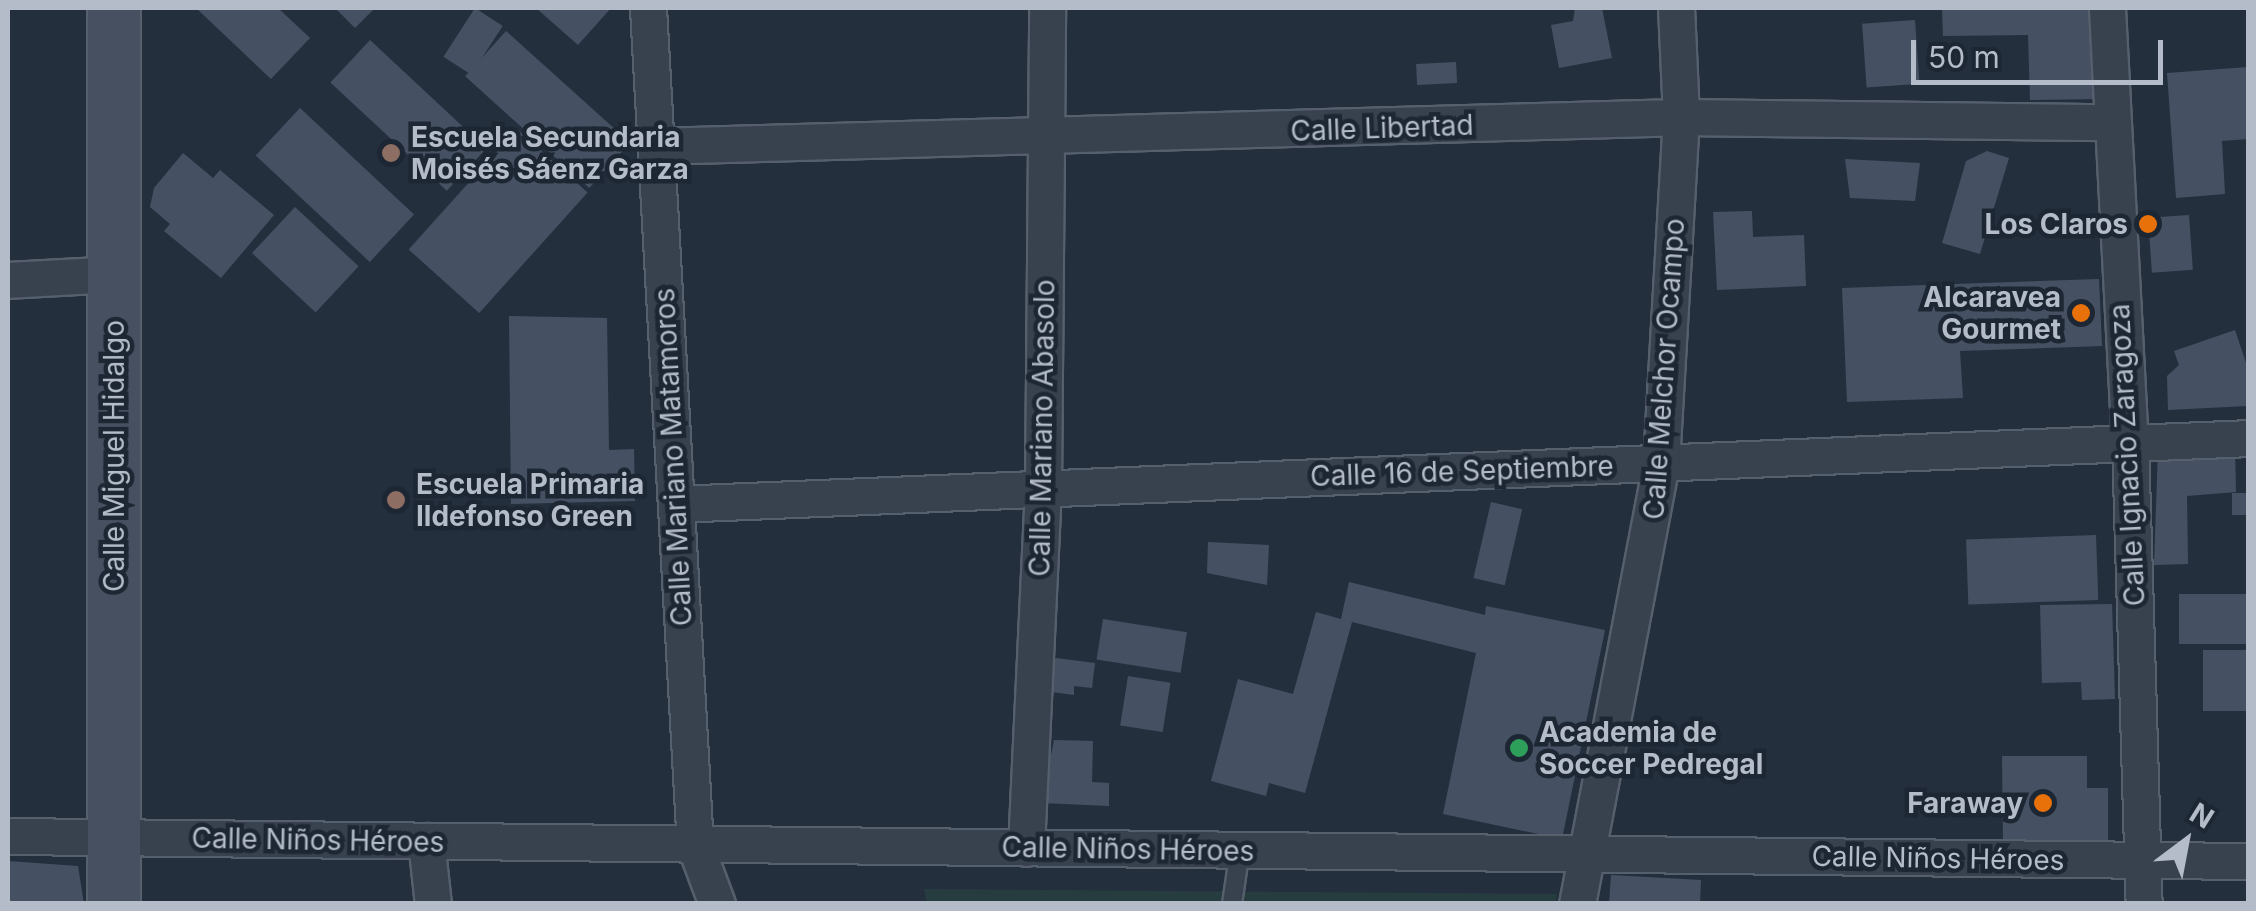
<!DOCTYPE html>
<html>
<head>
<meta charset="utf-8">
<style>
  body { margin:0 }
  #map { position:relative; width:2256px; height:911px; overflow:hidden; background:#242f3e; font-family:Inter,sans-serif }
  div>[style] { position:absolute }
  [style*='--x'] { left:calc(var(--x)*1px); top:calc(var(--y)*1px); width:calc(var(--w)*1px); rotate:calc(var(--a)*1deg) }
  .green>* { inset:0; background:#263c3f }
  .building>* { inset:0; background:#455162; transform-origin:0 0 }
  .roads { filter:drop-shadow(2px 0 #565f6c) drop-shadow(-2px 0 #565f6c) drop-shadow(0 2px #565f6c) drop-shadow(0 -2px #565f6c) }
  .service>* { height:18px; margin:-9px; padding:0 9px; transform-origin:9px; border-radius:9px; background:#38414e }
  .minor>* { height:35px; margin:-17.5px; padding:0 17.5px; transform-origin:17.5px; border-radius:17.5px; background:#38414e }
  .secondary>* { height:52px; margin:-26px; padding:0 26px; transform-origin:26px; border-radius:26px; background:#465061 }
  .dots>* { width:28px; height:28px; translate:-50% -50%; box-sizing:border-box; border:5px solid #1d2633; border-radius:50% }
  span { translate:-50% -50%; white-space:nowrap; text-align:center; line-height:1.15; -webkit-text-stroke:9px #1d2633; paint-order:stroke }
  .street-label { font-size:28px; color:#b4bcc9 }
  .poi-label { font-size:28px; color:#b4bcc9; font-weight:700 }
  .left { translate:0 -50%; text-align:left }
  .right { translate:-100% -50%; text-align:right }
  .frame { position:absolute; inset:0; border:10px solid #b4bcc9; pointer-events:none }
  .north { position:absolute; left:2136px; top:791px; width:100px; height:100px; -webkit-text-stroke:8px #1d2633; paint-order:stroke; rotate:32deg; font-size:28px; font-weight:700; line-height:40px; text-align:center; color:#b4bcc9 }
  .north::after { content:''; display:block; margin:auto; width:35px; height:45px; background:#b4bcc9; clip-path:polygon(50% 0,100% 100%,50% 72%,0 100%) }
  .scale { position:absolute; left:1911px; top:40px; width:252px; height:45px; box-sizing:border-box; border:5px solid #b4bcc9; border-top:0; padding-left:12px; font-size:30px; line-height:35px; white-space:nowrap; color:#b4bcc9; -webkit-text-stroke:8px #1d2633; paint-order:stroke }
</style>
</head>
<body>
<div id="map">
  <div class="green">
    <i style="clip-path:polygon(924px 889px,1557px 894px,1556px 904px,927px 904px)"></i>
  </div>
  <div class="building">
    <i style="clip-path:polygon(196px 8px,278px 8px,310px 38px,271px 79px)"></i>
    <i style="clip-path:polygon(335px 8px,375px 8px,355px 28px)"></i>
    <i style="left:475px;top:8px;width:33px;height:58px;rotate:33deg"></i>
    <i style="clip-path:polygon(536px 8px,611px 8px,578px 45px)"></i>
    <i style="clip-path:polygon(1575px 8px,1602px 8px,1612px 58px,1559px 68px,1551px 25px,1573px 21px)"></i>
    <i style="clip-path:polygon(1942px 8px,2096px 8px,2098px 99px,2030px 100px,2028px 35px,1943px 36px)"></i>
    <i style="left:1915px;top:20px;width:64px;height:53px;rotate:86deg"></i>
    <i style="left:506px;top:31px;width:167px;height:61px;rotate:42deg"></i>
    <i style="left:370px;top:40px;width:159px;height:58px;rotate:43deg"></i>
    <i style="left:1456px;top:62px;width:21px;height:40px;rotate:87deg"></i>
    <i style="clip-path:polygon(2248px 67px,2248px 139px,2222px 141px,2225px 194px,2176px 198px,2167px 73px)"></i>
    <i style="left:300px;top:108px;width:156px;height:65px;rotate:43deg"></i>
    <i style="left:517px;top:129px;width:95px;height:162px;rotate:42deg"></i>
    <i style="clip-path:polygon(1987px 151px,2009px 158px,1980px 254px,1942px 243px,1966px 161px)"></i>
    <i style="clip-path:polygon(183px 153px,213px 178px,220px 170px,274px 215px,221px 278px,164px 231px,170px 224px,150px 207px,154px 188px)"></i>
    <i style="clip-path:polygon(1845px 159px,1920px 163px,1915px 201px,1850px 198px)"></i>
    <i style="left:295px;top:207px;width:87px;height:63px;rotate:43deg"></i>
    <i style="clip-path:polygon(1752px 211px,1753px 237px,1804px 235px,1806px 286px,1717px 290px,1713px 212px)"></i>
    <i style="left:2189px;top:215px;width:55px;height:41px;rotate:86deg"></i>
    <i style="clip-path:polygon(2099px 279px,2102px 346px,1960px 351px,1963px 398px,1847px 402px,1842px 288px)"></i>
    <i style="clip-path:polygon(509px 316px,607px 318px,609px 450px,634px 449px,635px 501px,511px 504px)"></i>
    <i style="clip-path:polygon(2235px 330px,2248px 369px,2248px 406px,2168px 410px,2167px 376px,2179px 365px,2174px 351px)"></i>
    <i style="clip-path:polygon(2235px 449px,2236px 492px,2187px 496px,2188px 564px,2154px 565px,2158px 450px)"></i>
    <i style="left:2248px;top:493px;width:22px;height:16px;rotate:90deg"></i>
    <i style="left:1491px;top:502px;width:32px;height:78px;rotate:13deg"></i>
    <i style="left:2096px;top:535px;width:65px;height:130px;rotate:88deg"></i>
    <i style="clip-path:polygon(1208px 542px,1269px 545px,1267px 585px,1207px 573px)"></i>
    <i style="clip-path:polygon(1349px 582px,1485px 615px,1486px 606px,1605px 630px,1562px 839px,1443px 814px,1476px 653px,1352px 622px,1305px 793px,1269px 783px,1266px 796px,1211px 781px,1238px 679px,1293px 694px,1316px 612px,1341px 619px)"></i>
    <i style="left:2248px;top:594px;width:50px;height:69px;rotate:90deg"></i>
    <i style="clip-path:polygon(2112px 604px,2115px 699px,2082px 700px,2081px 682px,2042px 683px,2040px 605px)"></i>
    <i style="left:1103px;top:619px;width:85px;height:41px;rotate:9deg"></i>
    <i style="left:2203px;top:650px;width:45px;height:61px"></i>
    <i style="clip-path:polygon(1048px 657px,1095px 663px,1092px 688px,1074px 686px,1074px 695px,1044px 691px)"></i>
    <i style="left:1128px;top:676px;width:43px;height:50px;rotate:9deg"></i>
    <i style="clip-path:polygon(1054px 740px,1093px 741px,1092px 782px,1109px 783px,1109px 806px,1042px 803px)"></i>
    <i style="clip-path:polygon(2002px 756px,2087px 756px,2087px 788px,2108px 788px,2108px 844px,2003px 844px)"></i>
    <i style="clip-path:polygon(8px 861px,78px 866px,84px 904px,8px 904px)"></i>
    <i style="clip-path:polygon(1611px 875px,1701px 880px,1700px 904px,1609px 904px)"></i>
  </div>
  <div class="roads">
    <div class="service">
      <i style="--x:1232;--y:904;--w:55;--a:-81.6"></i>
    </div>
    <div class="minor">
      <i style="--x:648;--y:8;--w:838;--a:86.79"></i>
      <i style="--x:695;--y:845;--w:63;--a:69.6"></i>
      <i style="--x:2107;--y:8;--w:436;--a:87"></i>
      <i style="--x:2130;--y:443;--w:461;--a:88.3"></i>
      <i style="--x:656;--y:146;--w:1025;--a:-1.62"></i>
      <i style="--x:1681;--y:117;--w:427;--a:0.7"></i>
      <i style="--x:8;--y:280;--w:106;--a:-3.2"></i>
      <i style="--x:676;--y:504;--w:1573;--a:-2.4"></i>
      <i style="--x:8;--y:836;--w:2240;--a:0.64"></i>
      <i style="--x:426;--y:841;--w:63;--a:83.7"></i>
      <i style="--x:1026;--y:848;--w:360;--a:-87.3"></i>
      <i style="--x:1043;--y:488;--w:480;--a:-89.5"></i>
      <i style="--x:1577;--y:904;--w:449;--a:-79.2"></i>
      <i style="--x:1661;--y:463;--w:347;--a:-86.7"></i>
      <i style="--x:1681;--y:117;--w:109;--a:-92.6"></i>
    </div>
    <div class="secondary">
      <i style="--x:114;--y:904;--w:896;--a:-90"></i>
    </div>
  </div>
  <div class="dots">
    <i style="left:391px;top:153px;background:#8d6e63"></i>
    <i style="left:2148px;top:224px;background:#e8710a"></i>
    <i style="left:2081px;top:313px;background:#e8710a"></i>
    <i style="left:396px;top:500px;background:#8d6e63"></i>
    <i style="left:1519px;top:748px;background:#2e9e5b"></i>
    <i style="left:2043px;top:803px;background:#e8710a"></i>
  </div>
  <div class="street-label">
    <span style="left:1382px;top:128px;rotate:-2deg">Calle Libertad</span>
    <span style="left:1664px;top:369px;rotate:-86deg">Calle Melchor Ocampo</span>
    <span style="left:1042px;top:428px;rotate:-89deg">Calle Mariano Abasolo</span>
    <span style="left:2127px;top:455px;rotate:-93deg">Calle Ignacio Zaragoza</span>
    <span style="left:114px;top:456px;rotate:-90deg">Calle Miguel Hidalgo</span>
    <span style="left:673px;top:457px;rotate:-93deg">Calle Mariano Matamoros</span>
    <span style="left:1462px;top:471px;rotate:-2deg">Calle 16 de Septiembre</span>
    <span style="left:318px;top:840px;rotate:1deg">Calle Niños Héroes</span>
    <span style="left:1128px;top:849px;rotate:1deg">Calle Niños Héroes</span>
    <span style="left:1938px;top:858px;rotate:1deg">Calle Niños Héroes</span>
  </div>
  <div class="poi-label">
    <span class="left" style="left:411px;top:153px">Escuela Secundaria<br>Moisés Sáenz Garza</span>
    <span class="right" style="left:2128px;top:224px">Los Claros</span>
    <span class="right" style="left:2061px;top:313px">Alcaravea<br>Gourmet</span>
    <span class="left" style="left:416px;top:500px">Escuela Primaria<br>Ildefonso Green</span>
    <span class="left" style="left:1539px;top:748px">Academia de<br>Soccer Pedregal</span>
    <span class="right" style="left:2023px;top:803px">Faraway</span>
  </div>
  <div class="frame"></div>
  <div class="north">N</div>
  <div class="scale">50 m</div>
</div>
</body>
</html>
